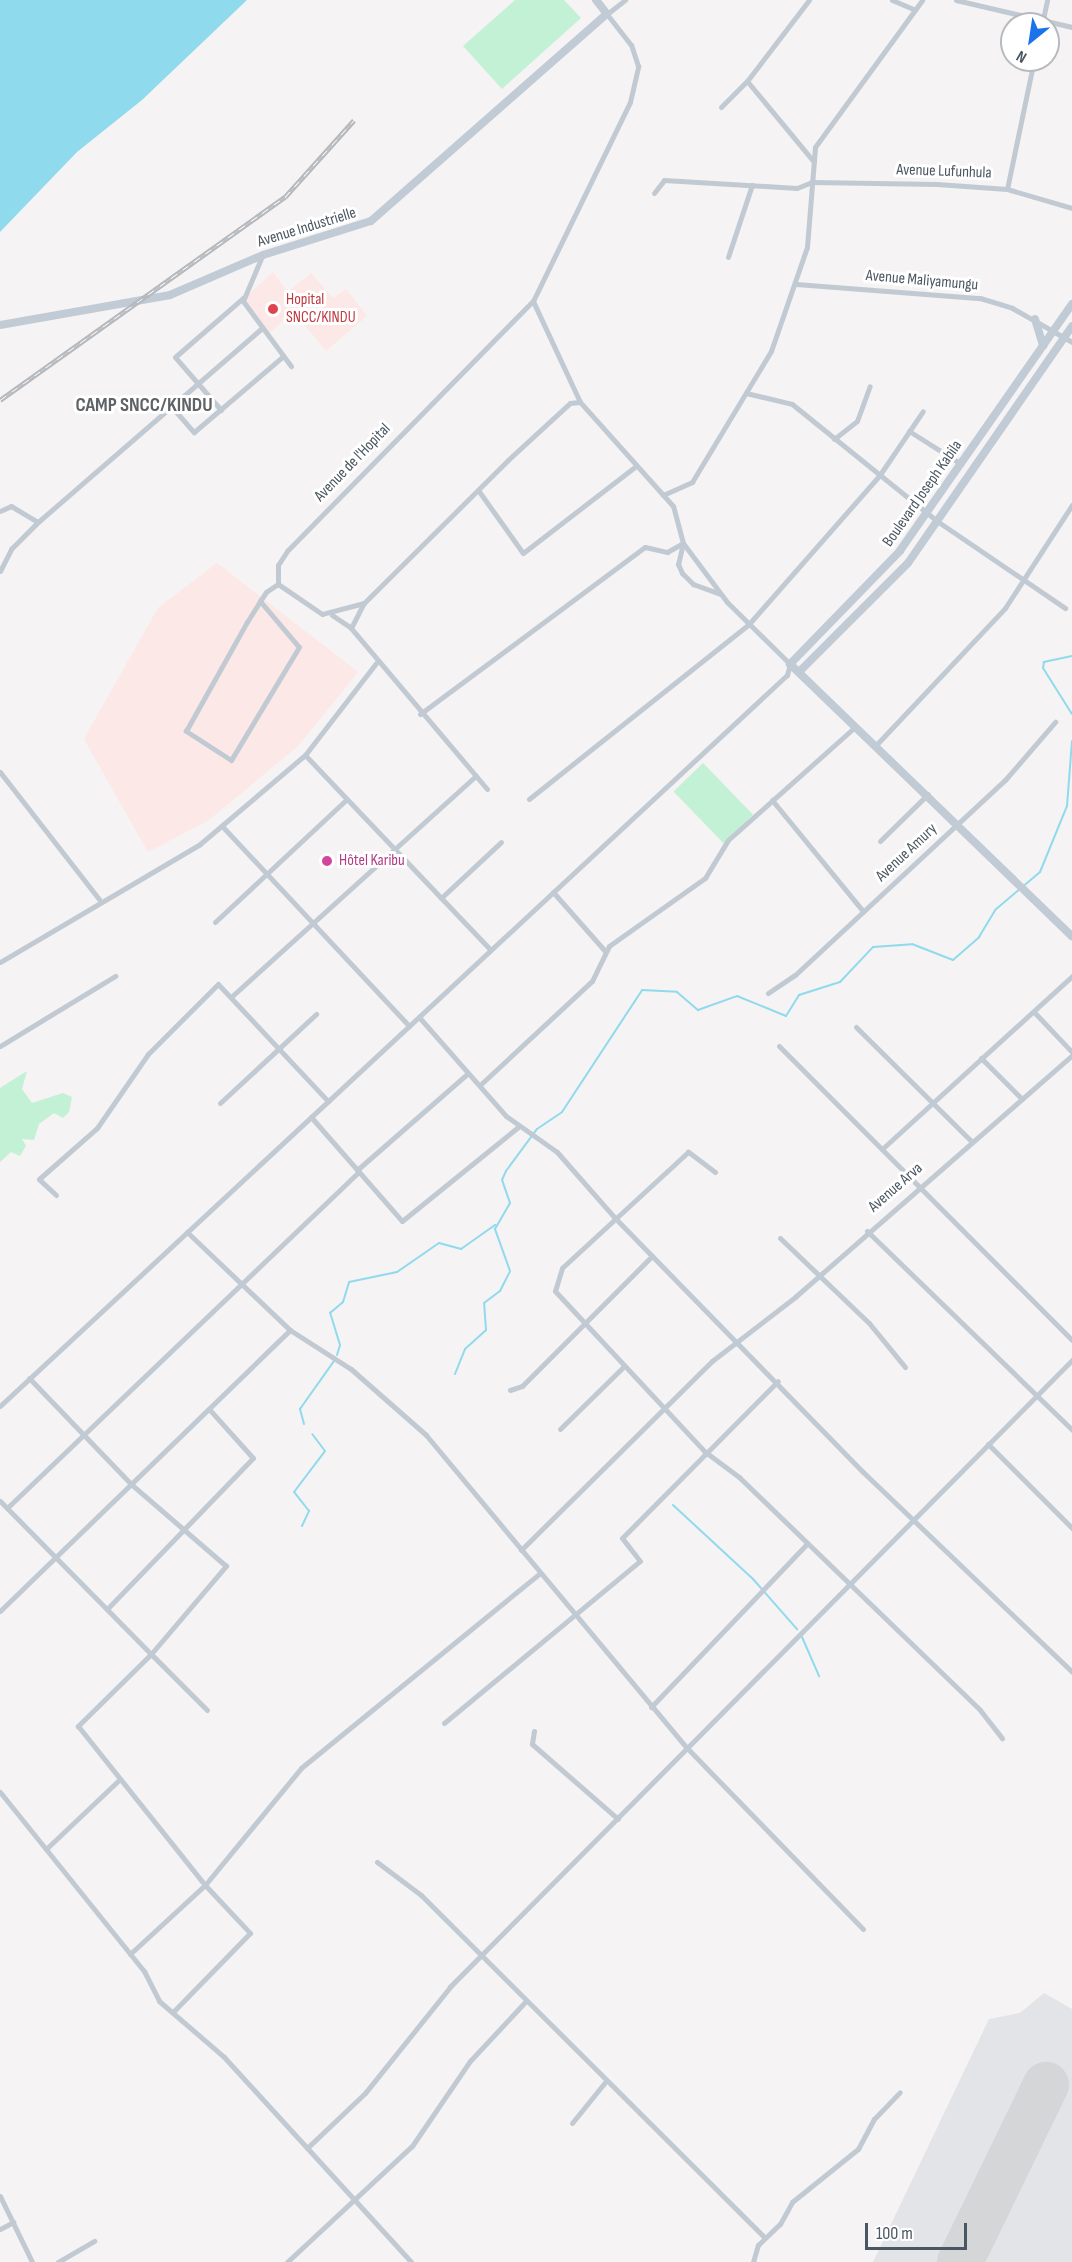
<!DOCTYPE html>
<html>
<head>
<meta charset="utf-8">
<style>
  body { margin:0 }
  #map { position:relative; width:1072px; height:2262px; overflow:hidden; background:#f5f3f3; font-family:"Sofia Sans Condensed",sans-serif }
  div>[style] { position:absolute }
  [style*='--x'] { left:calc(var(--x)*1px); top:calc(var(--y)*1px); width:calc(var(--w)*1px); rotate:calc(var(--a)*1deg) }
  .medical>* { inset:0; background:#fce8e6 }
  .airport>* { inset:0; background:#e2e4e7 }
  .green>* { inset:0; background:#c3f1d5; transform-origin:0 0 }
  .water>* { inset:0; background:#90daee }
  .stream>* { height:2px; margin:-1px; padding:0 1px; transform-origin:1px; border-radius:1px; background:#90daee }
  .runway>* { height:46px; margin:-23px; padding:0 23px; transform-origin:23px; border-radius:23px; background:#d5d6d8 }
  .street>* { height:5px; margin:-2.5px; padding:0 2.5px; transform-origin:2.5px; border-radius:2.5px; background:#c1cad2 }
  .secondary>* { height:8px; margin:-4px; padding:0 4px; transform-origin:4px; border-radius:4px; background:#c1cbd6 }
  .rail>* { height:4.5px; margin-top:-2.25px; transform-origin:0; background:repeating-linear-gradient(90deg,#fff 0 7px,#b5b8bd 0 14px); box-sizing:border-box; border-block:2px solid #b5b8bd }
  .dots>* { width:16px; height:16px; translate:-50% -50%; box-sizing:border-box; border:3px solid #fff; border-radius:50% }
  span { translate:-50% -50%; white-space:nowrap; text-align:center; line-height:1.15; -webkit-text-stroke:6px #fff; paint-order:stroke }
  .street-label { font-size:16px; color:#4a5661 }
  .health-label { font-size:16px; color:#be3a42 }
  .left { translate:0 -50%; text-align:left }
  .hotel-label { font-size:16px; color:#b23c85 }
  .quarter-label { font-size:20px; color:#5f6368; font-weight:700 }
  .north { position:absolute; left:1000px; top:12px; width:60px; height:60px; box-sizing:border-box; background:#fff; border:2px solid #b7bbc0; border-radius:50%; rotate:210deg; font-size:16px; font-weight:700; line-height:24px; text-align:center; color:#4a5661 }
  .north::after { content:''; display:block; margin:auto; width:21px; height:27px; background:#1a73e8; clip-path:polygon(50% 0,100% 100%,50% 72%,0 100%) }
  .scale { position:absolute; left:865px; top:2223px; width:102px; height:27px; box-sizing:border-box; border:3px solid #4a5661; border-top:0; padding-left:8px; font-size:18px; line-height:21px; white-space:nowrap; color:#4a5661; -webkit-text-stroke:4px #fff; paint-order:stroke }
</style>
</head>
<body>
<div id="map">
  <div class="medical">
    <i style="clip-path:polygon(273px 272px,288px 292px,311px 273px,333px 298px,346px 289px,367px 316px,326px 351px,304px 324px,325px 305px,315px 293px,269px 333px,243px 300px)"></i>
    <i style="clip-path:polygon(217px 563px,358px 672px,298px 746px,209px 820px,148px 852px,84px 739px,158px 608px)"></i>
  </div>
  <div class="airport">
    <i style="clip-path:polygon(1044px 1993px,1072px 2009px,1072px 2262px,873px 2262px,989px 2019px,1020px 2013px)"></i>
  </div>
  <div class="green">
    <i style="clip-path:polygon(515px 0,564px 0,581px 18px,502px 89px,463px 46px)"></i>
    <i style="left:703px;top:763px;width:72px;height:41px;rotate:46deg"></i>
    <i style="clip-path:polygon(27px 1071px,22px 1089px,32px 1103px,63px 1093px,72px 1097px,69px 1112px,63px 1118px,54px 1113px,39px 1124px,34px 1140px,22px 1139px,26px 1146px,20px 1156px,11px 1152px,0 1162px,0 1088px)"></i>
  </div>
  <div class="water">
    <i style="clip-path:polygon(0 0,247px 0,142px 100px,77px 152px,0 232px)"></i>
  </div>
  <div class="stream">
    <i style="--x:1072;--y:656;--w:29;--a:168"></i>
    <i style="--x:1044;--y:662;--w:6;--a:99"></i>
    <i style="--x:1043;--y:668;--w:54;--a:57.8"></i>
    <i style="--x:337;--y:1355;--w:10;--a:-73"></i>
    <i style="--x:340;--y:1345;--w:34;--a:-107"></i>
    <i style="--x:330;--y:1313;--w:17;--a:-40"></i>
    <i style="--x:343;--y:1302;--w:21;--a:-73"></i>
    <i style="--x:349;--y:1282;--w:49;--a:-11.8"></i>
    <i style="--x:397;--y:1272;--w:51;--a:-34.6"></i>
    <i style="--x:439;--y:1243;--w:23;--a:15"></i>
    <i style="--x:461;--y:1249;--w:42;--a:-35.2"></i>
    <i style="--x:455;--y:1374;--w:27;--a:-68"></i>
    <i style="--x:465;--y:1349;--w:28;--a:-42"></i>
    <i style="--x:486;--y:1330;--w:27;--a:-94"></i>
    <i style="--x:484;--y:1303;--w:20;--a:-37"></i>
    <i style="--x:500;--y:1291;--w:22;--a:-63"></i>
    <i style="--x:510;--y:1271;--w:45;--a:-109.7"></i>
    <i style="--x:495;--y:1229;--w:30;--a:-60"></i>
    <i style="--x:510;--y:1203;--w:24;--a:-109"></i>
    <i style="--x:502;--y:1180;--w:10;--a:-66"></i>
    <i style="--x:506;--y:1171;--w:52;--a:-53.6"></i>
    <i style="--x:537;--y:1129;--w:30;--a:-34"></i>
    <i style="--x:562;--y:1112;--w:146;--a:-56.7"></i>
    <i style="--x:642;--y:990;--w:35;--a:3"></i>
    <i style="--x:677;--y:992;--w:28;--a:41"></i>
    <i style="--x:698;--y:1010;--w:41;--a:-19.7"></i>
    <i style="--x:737;--y:996;--w:53;--a:22.2"></i>
    <i style="--x:786;--y:1016;--w:25;--a:-58"></i>
    <i style="--x:799;--y:995;--w:43;--a:-17.6"></i>
    <i style="--x:840;--y:982;--w:48;--a:-46.7"></i>
    <i style="--x:873;--y:947;--w:39;--a:-4"></i>
    <i style="--x:912;--y:944;--w:44;--a:21.3"></i>
    <i style="--x:953;--y:960;--w:35;--a:-41"></i>
    <i style="--x:979;--y:937;--w:31;--a:-59"></i>
    <i style="--x:995;--y:910;--w:59;--a:-40.2"></i>
    <i style="--x:1040;--y:872;--w:71;--a:-67.8"></i>
    <i style="--x:1067;--y:806;--w:65;--a:-85.6"></i>
    <i style="--x:304;--y:1424;--w:16;--a:-105"></i>
    <i style="--x:300;--y:1409;--w:59;--a:-54.7"></i>
    <i style="--x:673;--y:1505;--w:109;--a:42.8"></i>
    <i style="--x:753;--y:1579;--w:67;--a:48.7"></i>
    <i style="--x:302;--y:1526;--w:17;--a:-65"></i>
    <i style="--x:309;--y:1511;--w:24;--a:-128"></i>
    <i style="--x:294;--y:1492;--w:51;--a:-52.9"></i>
    <i style="--x:325;--y:1451;--w:21;--a:-127"></i>
    <i style="--x:802;--y:1637;--w:43;--a:66.4"></i>
  </div>
  <div class="runway">
    <i style="--x:960;--y:2262;--w:197;--a:-64.1"></i>
  </div>
  <div class="street">
    <i style="--x:809;--y:0;--w:102;--a:127.4"></i>
    <i style="--x:747;--y:81;--w:105;--a:50.4"></i>
    <i style="--x:892;--y:0;--w:25;--a:23"></i>
    <i style="--x:956;--y:0;--w:119;--a:13.1"></i>
    <i style="--x:1042;--y:24;--w:25;--a:-78"></i>
    <i style="--x:721;--y:107;--w:37;--a:-45"></i>
    <i style="--x:1007;--y:189;--w:132;--a:-78.2"></i>
    <i style="--x:654;--y:193;--w:16;--a:-52"></i>
    <i style="--x:664;--y:180;--w:133;--a:3.4"></i>
    <i style="--x:797;--y:188;--w:16;--a:-22"></i>
    <i style="--x:812;--y:182;--w:125;--a:0.9"></i>
    <i style="--x:937;--y:184;--w:70;--a:4.1"></i>
    <i style="--x:1007;--y:189;--w:68;--a:16.3"></i>
    <i style="--x:262;--y:256;--w:49;--a:112.9"></i>
    <i style="--x:243;--y:301;--w:81;--a:53.6"></i>
    <i style="--x:728;--y:257;--w:76;--a:-71.6"></i>
    <i style="--x:796;--y:284;--w:185;--a:4.4"></i>
    <i style="--x:980;--y:298;--w:34;--a:17"></i>
    <i style="--x:1012;--y:308;--w:69;--a:29.5"></i>
    <i style="--x:746;--y:393;--w:47;--a:13.4"></i>
    <i style="--x:792;--y:404;--w:186;--a:38.9"></i>
    <i style="--x:937;--y:521;--w:155;--a:34.2"></i>
    <i style="--x:171;--y:406;--w:35;--a:49"></i>
    <i style="--x:194;--y:432;--w:116;--a:-40.4"></i>
    <i style="--x:221;--y:410;--w:70;--a:-131"></i>
    <i style="--x:175;--y:357;--w:91;--a:-41"></i>
    <i style="--x:909;--y:431;--w:62;--a:32.4"></i>
    <i style="--x:834;--y:439;--w:29;--a:-38"></i>
    <i style="--x:857;--y:421;--w:37;--a:-70"></i>
    <i style="--x:478;--y:490;--w:77;--a:54.5"></i>
    <i style="--x:523;--y:553;--w:143;--a:-37.6"></i>
    <i style="--x:663;--y:495;--w:32;--a:-24"></i>
    <i style="--x:692;--y:482;--w:153;--a:-58.9"></i>
    <i style="--x:771;--y:351;--w:110;--a:-70.9"></i>
    <i style="--x:807;--y:247;--w:100;--a:-85.4"></i>
    <i style="--x:815;--y:147;--w:182;--a:-53.9"></i>
    <i style="--x:0;--y:511;--w:12;--a:-24"></i>
    <i style="--x:11;--y:506;--w:31;--a:31"></i>
    <i style="--x:683;--y:543;--w:22;--a:103"></i>
    <i style="--x:678;--y:564;--w:10;--a:66"></i>
    <i style="--x:682;--y:573;--w:16;--a:45"></i>
    <i style="--x:693;--y:584;--w:29;--a:20"></i>
    <i style="--x:0;--y:571;--w:25;--a:-63"></i>
    <i style="--x:11;--y:549;--w:38;--a:-45"></i>
    <i style="--x:38;--y:522;--w:294;--a:-40.9"></i>
    <i style="--x:260;--y:601;--w:60;--a:49.7"></i>
    <i style="--x:299;--y:647;--w:132;--a:121"></i>
    <i style="--x:231;--y:760;--w:54;--a:-147.2"></i>
    <i style="--x:186;--y:731;--w:125;--a:-60.8"></i>
    <i style="--x:247;--y:622;--w:25;--a:-58"></i>
    <i style="--x:260;--y:601;--w:11;--a:-56"></i>
    <i style="--x:266;--y:592;--w:14;--a:-34"></i>
    <i style="--x:364;--y:603;--w:43;--a:165.3"></i>
    <i style="--x:322;--y:614;--w:53;--a:-145.7"></i>
    <i style="--x:278;--y:584;--w:19;--a:-90"></i>
    <i style="--x:278;--y:565;--w:17;--a:-57"></i>
    <i style="--x:287;--y:551;--w:351;--a:-45.5"></i>
    <i style="--x:332;--y:615;--w:23;--a:34"></i>
    <i style="--x:420;--y:714;--w:280;--a:-36.6"></i>
    <i style="--x:645;--y:547;--w:23;--a:13"></i>
    <i style="--x:667;--y:552;--w:18;--a:-29"></i>
    <i style="--x:877;--y:744;--w:187;--a:-46.7"></i>
    <i style="--x:1005;--y:608;--w:123;--a:-57"></i>
    <i style="--x:305;--y:755;--w:269;--a:46.4"></i>
    <i style="--x:0;--y:772;--w:161;--a:52.1"></i>
    <i style="--x:487;--y:789;--w:211;--a:-130.2"></i>
    <i style="--x:351;--y:628;--w:28;--a:-63"></i>
    <i style="--x:364;--y:603;--w:203;--a:-44.8"></i>
    <i style="--x:508;--y:460;--w:84;--a:-42.6"></i>
    <i style="--x:570;--y:403;--w:10;--a:-6"></i>
    <i style="--x:529;--y:799;--w:280;--a:-38.5"></i>
    <i style="--x:748;--y:625;--w:198;--a:-48.7"></i>
    <i style="--x:879;--y:476;--w:78;--a:-55.9"></i>
    <i style="--x:772;--y:800;--w:144;--a:50.7"></i>
    <i style="--x:222;--y:826;--w:274;--a:46.9"></i>
    <i style="--x:880;--y:841;--w:67;--a:-44.4"></i>
    <i style="--x:553;--y:892;--w:79;--a:48.6"></i>
    <i style="--x:441;--y:898;--w:82;--a:-43"></i>
    <i style="--x:215;--y:922;--w:180;--a:-43"></i>
    <i style="--x:0;--y:962;--w:232;--a:-30.5"></i>
    <i style="--x:200;--y:844;--w:138;--a:-40.3"></i>
    <i style="--x:305;--y:755;--w:116;--a:-52.3"></i>
    <i style="--x:768;--y:993;--w:32;--a:-34"></i>
    <i style="--x:795;--y:975;--w:287;--a:-42.9"></i>
    <i style="--x:1005;--y:780;--w:77;--a:-49.2"></i>
    <i style="--x:231;--y:997;--w:330;--a:-42.1"></i>
    <i style="--x:1034;--y:1012;--w:55;--a:46.5"></i>
    <i style="--x:419;--y:1017;--w:132;--a:48.7"></i>
    <i style="--x:506;--y:1116;--w:62;--a:35.2"></i>
    <i style="--x:557;--y:1152;--w:88;--a:48.7"></i>
    <i style="--x:615;--y:1218;--w:355;--a:45.7"></i>
    <i style="--x:863;--y:1472;--w:289;--a:43.7"></i>
    <i style="--x:856;--y:1027;--w:162;--a:44.7"></i>
    <i style="--x:0;--y:1046;--w:135;--a:-31.3"></i>
    <i style="--x:779;--y:1046;--w:415;--a:45.1"></i>
    <i style="--x:981;--y:1058;--w:58;--a:45"></i>
    <i style="--x:480;--y:1085;--w:153;--a:-42.9"></i>
    <i style="--x:592;--y:981;--w:39;--a:-64"></i>
    <i style="--x:609;--y:946;--w:118;--a:-35.3"></i>
    <i style="--x:705;--y:878;--w:44;--a:-58.8"></i>
    <i style="--x:728;--y:840;--w:171;--a:-41.7"></i>
    <i style="--x:220;--y:1103;--w:131;--a:-42.8"></i>
    <i style="--x:311;--y:1117;--w:138;--a:48.8"></i>
    <i style="--x:402;--y:1221;--w:149;--a:-39"></i>
    <i style="--x:882;--y:1149;--w:257;--a:-42.3"></i>
    <i style="--x:357;--y:1170;--w:147;--a:-41.1"></i>
    <i style="--x:715;--y:1172;--w:34;--a:-143"></i>
    <i style="--x:688;--y:1152;--w:171;--a:137.4"></i>
    <i style="--x:562;--y:1268;--w:24;--a:107"></i>
    <i style="--x:555;--y:1291;--w:219;--a:47"></i>
    <i style="--x:704;--y:1451;--w:44;--a:36.6"></i>
    <i style="--x:739;--y:1477;--w:335;--a:44"></i>
    <i style="--x:980;--y:1710;--w:36;--a:52"></i>
    <i style="--x:56;--y:1195;--w:23;--a:-137"></i>
    <i style="--x:39;--y:1179;--w:77;--a:-41.3"></i>
    <i style="--x:97;--y:1128;--w:90;--a:-55.4"></i>
    <i style="--x:148;--y:1054;--w:99;--a:-45"></i>
    <i style="--x:218;--y:984;--w:161;--a:46.8"></i>
    <i style="--x:867;--y:1231;--w:286;--a:44.1"></i>
    <i style="--x:187;--y:1232;--w:142;--a:43.6"></i>
    <i style="--x:290;--y:1330;--w:72;--a:32.6"></i>
    <i style="--x:351;--y:1369;--w:100;--a:41.3"></i>
    <i style="--x:426;--y:1435;--w:408;--a:50.2"></i>
    <i style="--x:687;--y:1748;--w:337;--a:134.8"></i>
    <i style="--x:450;--y:1987;--w:136;--a:128.7"></i>
    <i style="--x:365;--y:2093;--w:80;--a:136.5"></i>
    <i style="--x:780;--y:1238;--w:123;--a:43.7"></i>
    <i style="--x:869;--y:1323;--w:57;--a:50.7"></i>
    <i style="--x:510;--y:1390;--w:13;--a:-18"></i>
    <i style="--x:522;--y:1386;--w:184;--a:-45"></i>
    <i style="--x:0;--y:1406;--w:1074;--a:-42.89"></i>
    <i style="--x:787;--y:675;--w:11;--a:-75"></i>
    <i style="--x:790;--y:664;--w:88;--a:-135.5"></i>
    <i style="--x:727;--y:602;--w:74;--a:-126.7"></i>
    <i style="--x:683;--y:543;--w:38;--a:-105"></i>
    <i style="--x:673;--y:506;--w:140;--a:-131.8"></i>
    <i style="--x:580;--y:402;--w:111;--a:-115"></i>
    <i style="--x:533;--y:301;--w:221;--a:-64"></i>
    <i style="--x:630;--y:102;--w:37;--a:-77"></i>
    <i style="--x:638;--y:66;--w:22;--a:-108"></i>
    <i style="--x:631;--y:45;--w:39;--a:-128"></i>
    <i style="--x:607;--y:14;--w:23;--a:-38"></i>
    <i style="--x:560;--y:1429;--w:90;--a:-44.5"></i>
    <i style="--x:988;--y:1444;--w:119;--a:45"></i>
    <i style="--x:0;--y:1501;--w:215;--a:45.4"></i>
    <i style="--x:151;--y:1654;--w:116;--a:-49.6"></i>
    <i style="--x:226;--y:1566;--w:125;--a:-139.2"></i>
    <i style="--x:131;--y:1484;--w:147;--a:-133.9"></i>
    <i style="--x:7;--y:1508;--w:487;--a:-43.7"></i>
    <i style="--x:521;--y:1550;--w:269;--a:-44.7"></i>
    <i style="--x:712;--y:1361;--w:105;--a:-37.6"></i>
    <i style="--x:795;--y:1297;--w:368;--a:-41.1"></i>
    <i style="--x:107;--y:1609;--w:210;--a:-46"></i>
    <i style="--x:253;--y:1458;--w:66;--a:-131.9"></i>
    <i style="--x:0;--y:1611;--w:404;--a:-44.1"></i>
    <i style="--x:651;--y:1707;--w:224;--a:-46.3"></i>
    <i style="--x:207;--y:1710;--w:79;--a:-135"></i>
    <i style="--x:151;--y:1654;--w:103;--a:135.4"></i>
    <i style="--x:78;--y:1726;--w:203;--a:51.4"></i>
    <i style="--x:205;--y:1885;--w:151;--a:-50.6"></i>
    <i style="--x:301;--y:1768;--w:308;--a:-39.2"></i>
    <i style="--x:444;--y:1723;--w:254;--a:-39.6"></i>
    <i style="--x:640;--y:1561;--w:29;--a:-128"></i>
    <i style="--x:622;--y:1538;--w:221;--a:-45.2"></i>
    <i style="--x:534;--y:1731;--w:13;--a:99"></i>
    <i style="--x:532;--y:1744;--w:114;--a:41.1"></i>
    <i style="--x:0;--y:1792;--w:230;--a:51.2"></i>
    <i style="--x:144;--y:1971;--w:34;--a:63"></i>
    <i style="--x:159;--y:2001;--w:86;--a:40.7"></i>
    <i style="--x:224;--y:2057;--w:277;--a:47.6"></i>
    <i style="--x:46;--y:1849;--w:100;--a:-43.4"></i>
    <i style="--x:377;--y:1862;--w:55;--a:36.9"></i>
    <i style="--x:421;--y:1895;--w:484;--a:44.9"></i>
    <i style="--x:863;--y:1929;--w:252;--a:-134.2"></i>
    <i style="--x:687;--y:1748;--w:547;--a:-45.22"></i>
    <i style="--x:130;--y:1954;--w:102;--a:-42.6"></i>
    <i style="--x:205;--y:1885;--w:66;--a:46.8"></i>
    <i style="--x:250;--y:1933;--w:109;--a:134.3"></i>
    <i style="--x:572;--y:2123;--w:54;--a:-51"></i>
    <i style="--x:0;--y:2196;--w:73;--a:64.1"></i>
    <i style="--x:0;--y:2229;--w:15;--a:-28"></i>
    <i style="--x:58;--y:2262;--w:42;--a:-30.3"></i>
    <i style="--x:287;--y:2262;--w:171;--a:-42.9"></i>
    <i style="--x:412;--y:2146;--w:103;--a:-55.7"></i>
    <i style="--x:470;--y:2061;--w:81;--a:-47"></i>
    <i style="--x:753;--y:2262;--w:18;--a:-74"></i>
    <i style="--x:758;--y:2245;--w:30;--a:-44"></i>
    <i style="--x:780;--y:2224;--w:25;--a:-61"></i>
    <i style="--x:792;--y:2202;--w:85;--a:-38.8"></i>
    <i style="--x:858;--y:2149;--w:34;--a:-62"></i>
    <i style="--x:874;--y:2119;--w:37;--a:-46"></i>
  </div>
  <div class="secondary">
    <i style="--x:1072;--y:304;--w:301;--a:124.9"></i>
    <i style="--x:900;--y:551;--w:158;--a:134.2"></i>
    <i style="--x:790;--y:664;--w:392;--a:44"></i>
    <i style="--x:1035;--y:319;--w:28;--a:73"></i>
    <i style="--x:0;--y:325;--w:173;--a:-10"></i>
    <i style="--x:170;--y:295;--w:101;--a:-23.3"></i>
    <i style="--x:263;--y:255;--w:113;--a:-17.5"></i>
    <i style="--x:371;--y:221;--w:314;--a:-41.3"></i>
    <i style="--x:607;--y:14;--w:18;--a:-128"></i>
    <i style="--x:799;--y:672;--w:154;--a:-45"></i>
    <i style="--x:908;--y:563;--w:288;--a:-55.3"></i>
  </div>
  <div class="rail">
    <i style="--x:0;--y:400;--w:350;--a:-35.5"></i>
    <i style="--x:285;--y:197;--w:103;--a:-48.1"></i>
  </div>
  <div class="dots">
    <i style="left:273px;top:309px;background:#e0444e"></i>
    <i style="left:327px;top:861px;background:#d1479c"></i>
  </div>
  <div class="street-label">
    <span style="left:944px;top:172px;rotate:2deg">Avenue Lufunhula</span>
    <span style="left:307px;top:228px;rotate:-17deg">Avenue Industrielle</span>
    <span style="left:922px;top:281px;rotate:5deg">Avenue Maliyamungu</span>
    <span style="left:353px;top:463px;rotate:-46deg">Avenue de l'Hopital</span>
    <span style="left:923px;top:494px;rotate:-55deg">Boulevard Joseph Kabila</span>
    <span style="left:907px;top:853px;rotate:-43deg">Avenue Amury</span>
    <span style="left:896px;top:1188px;rotate:-41deg">Avenue Arva</span>
  </div>
  <div class="health-label">
    <span class="left" style="left:286px;top:309px">Hopital<br>SNCC/KINDU</span>
  </div>
  <div class="hotel-label">
    <span class="left" style="left:339px;top:861px">Hôtel Karibu</span>
  </div>
  <div class="quarter-label">
    <span style="left:144px;top:405px">CAMP SNCC/KINDU</span>
  </div>
  <div class="north">N</div>
  <div class="scale">100 m</div>
</div>
</body>
</html>
